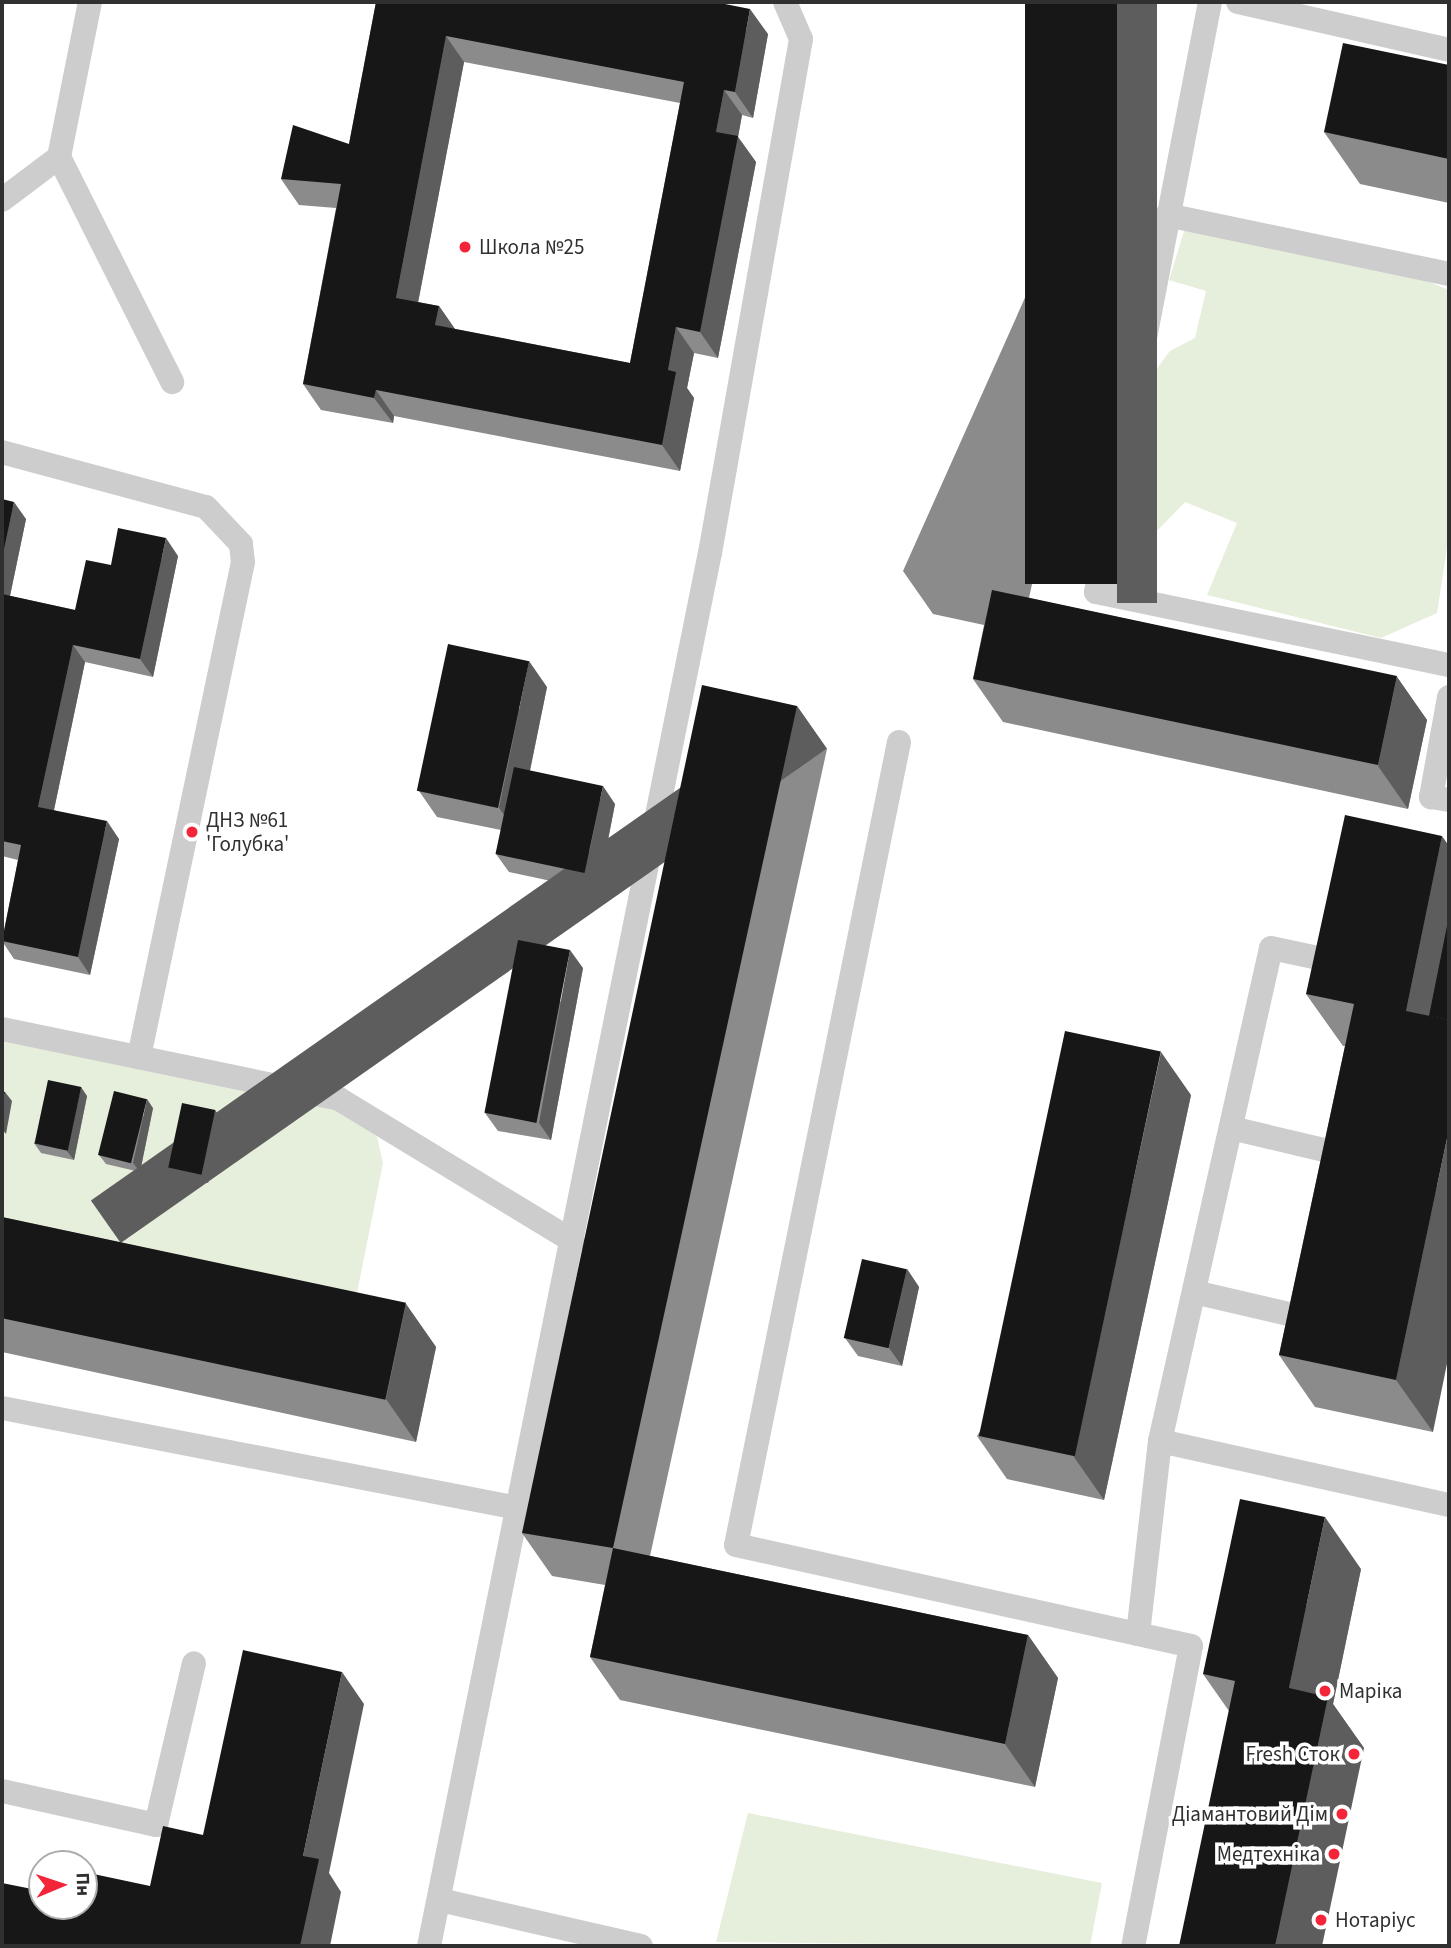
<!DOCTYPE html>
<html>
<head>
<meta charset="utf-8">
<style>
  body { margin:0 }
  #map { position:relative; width:1451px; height:1948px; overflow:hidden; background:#fff; font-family:"Source Sans 3",sans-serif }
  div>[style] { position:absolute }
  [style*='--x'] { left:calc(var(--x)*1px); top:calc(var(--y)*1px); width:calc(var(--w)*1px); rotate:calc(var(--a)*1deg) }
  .green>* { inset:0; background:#e6eedc }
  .service>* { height:24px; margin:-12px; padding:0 12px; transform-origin:12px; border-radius:12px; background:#cdcdcd }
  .wall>* { inset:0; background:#8b8b8b }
  .shaded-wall>* { inset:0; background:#5d5d5d; transform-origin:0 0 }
  .building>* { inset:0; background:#171717; transform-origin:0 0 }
  .dots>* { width:19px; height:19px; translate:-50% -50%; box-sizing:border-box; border:4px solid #fff; border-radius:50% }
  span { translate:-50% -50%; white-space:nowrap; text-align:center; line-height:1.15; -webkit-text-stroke:7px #fff; paint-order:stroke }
  .poi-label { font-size:21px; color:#303030 }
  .left { translate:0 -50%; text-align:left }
  .right { translate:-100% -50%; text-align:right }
  .frame { position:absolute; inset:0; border:4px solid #303030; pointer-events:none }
  .north { position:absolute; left:28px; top:1850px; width:70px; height:70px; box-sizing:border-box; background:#fff; border:2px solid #acacac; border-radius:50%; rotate:88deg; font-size:19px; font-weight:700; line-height:28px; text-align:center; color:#303030 }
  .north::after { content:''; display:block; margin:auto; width:24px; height:32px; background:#f42538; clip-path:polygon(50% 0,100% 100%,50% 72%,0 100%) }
</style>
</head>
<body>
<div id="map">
  <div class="green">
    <i style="clip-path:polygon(1185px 228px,1417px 277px,1449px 290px,1449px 535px,1437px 613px,1381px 638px,1207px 595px,1237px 523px,1185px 502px,1157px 531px,1125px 518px,1155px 371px,1170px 351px,1195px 338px,1206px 291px,1169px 280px)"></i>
    <i style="clip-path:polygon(2px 1030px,360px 1116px,377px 1137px,383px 1163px,350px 1328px,2px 1253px)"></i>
    <i style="clip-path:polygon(748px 1813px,1102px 1883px,1090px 1946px,716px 1942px)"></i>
  </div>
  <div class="service">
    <i style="--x:1210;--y:2;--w:601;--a:100.94"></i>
    <i style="--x:1096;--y:592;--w:360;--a:11.7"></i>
    <i style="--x:1238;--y:2;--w:216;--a:12.8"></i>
    <i style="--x:59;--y:157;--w:252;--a:63.3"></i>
    <i style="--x:2;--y:200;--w:71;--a:-37"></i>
    <i style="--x:59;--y:157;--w:158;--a:-78.7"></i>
    <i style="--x:1167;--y:215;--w:288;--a:11.8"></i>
    <i style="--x:2;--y:452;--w:211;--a:15.1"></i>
    <i style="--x:206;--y:507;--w:51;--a:46.6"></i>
    <i style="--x:241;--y:544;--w:18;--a:84"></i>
    <i style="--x:243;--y:562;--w:506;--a:101.87"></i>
    <i style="--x:1449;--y:697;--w:102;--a:100.2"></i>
    <i style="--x:1431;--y:797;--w:18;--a:9"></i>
    <i style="--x:899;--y:742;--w:819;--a:101.47"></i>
    <i style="--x:736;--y:1545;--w:466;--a:12.5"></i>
    <i style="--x:1191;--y:1646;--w:306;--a:100.9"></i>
    <i style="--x:2;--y:1029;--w:344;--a:11.7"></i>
    <i style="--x:339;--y:1099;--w:274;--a:31.3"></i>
    <i style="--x:1231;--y:1128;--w:126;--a:13.3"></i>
    <i style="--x:1194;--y:1292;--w:128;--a:13.1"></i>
    <i style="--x:2;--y:1408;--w:526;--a:10.97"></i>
    <i style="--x:1160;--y:1441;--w:296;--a:12.5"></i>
    <i style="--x:1138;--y:1634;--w:194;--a:-83.5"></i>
    <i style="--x:1160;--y:1441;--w:505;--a:-77.31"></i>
    <i style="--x:1271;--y:948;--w:77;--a:12"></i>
    <i style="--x:2;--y:1791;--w:158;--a:12.4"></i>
    <i style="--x:156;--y:1825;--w:166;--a:-76.8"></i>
    <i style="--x:440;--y:1900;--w:206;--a:12.9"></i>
    <i style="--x:429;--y:1946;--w:1421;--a:-78.6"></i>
    <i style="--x:710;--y:553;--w:522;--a:-79.96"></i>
    <i style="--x:801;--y:39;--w:40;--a:-113.4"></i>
  </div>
  <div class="wall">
    <i style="clip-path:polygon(evenodd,376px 2px,768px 34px,753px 118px,742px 115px,738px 137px,756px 162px,718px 358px,694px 353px,687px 388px,694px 398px,680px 471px,394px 416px,393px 423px,321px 410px,303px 384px,336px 208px,299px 205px,281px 179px,349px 144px,376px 2px,464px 62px,680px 103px,630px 363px,455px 329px,439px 306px,418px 302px,464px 62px)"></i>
    <i style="clip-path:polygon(1157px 2px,1029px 598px,1397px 677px,1427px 720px,1408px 809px,1003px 722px,973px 679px,984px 625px,933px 614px,903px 571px)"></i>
    <i style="clip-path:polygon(1449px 65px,1449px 203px,1360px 184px,1324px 132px)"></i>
    <i style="clip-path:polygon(2px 499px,26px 519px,10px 596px,75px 610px,111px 565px,178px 556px,153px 677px,85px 662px,54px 810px,119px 839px,90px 975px,14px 959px,2px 941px,18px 860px,2px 856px)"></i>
    <i style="clip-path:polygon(547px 687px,530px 771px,615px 804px,598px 891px,509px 872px,496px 854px,501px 830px,437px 817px,419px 791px)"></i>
    <i style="clip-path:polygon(797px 706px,827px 749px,650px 1556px,1028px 1635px,1058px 1678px,1035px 1787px,620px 1700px,590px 1657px,605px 1585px,552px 1576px,522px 1533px)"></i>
    <i style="clip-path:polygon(1442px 836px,1433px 1432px,1315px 1407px,1279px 1355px,1345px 1046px,1343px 1046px,1306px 994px)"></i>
    <i style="clip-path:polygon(583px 968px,551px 1140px,498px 1131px,485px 1113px)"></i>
    <i style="clip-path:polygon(1191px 1095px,1104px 1500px,1007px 1479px,977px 1436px)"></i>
    <i style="clip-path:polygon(87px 1096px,74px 1160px,41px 1153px,34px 1143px)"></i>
    <i style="clip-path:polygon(153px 1108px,140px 1172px,106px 1164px,99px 1155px)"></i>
    <i style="clip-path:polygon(222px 1120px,208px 1183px,174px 1176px,168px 1167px)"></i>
    <i style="clip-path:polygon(2px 1217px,406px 1304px,436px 1347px,416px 1442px,2px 1352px)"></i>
    <i style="clip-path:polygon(907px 1269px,919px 1287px,902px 1366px,858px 1356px,845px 1338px)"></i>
    <i style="clip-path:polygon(1361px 1569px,1333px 1704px,1364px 1748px,1229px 1711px,1203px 1674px)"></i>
  </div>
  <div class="shaded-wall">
    <i style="left:1117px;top:2px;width:40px;height:601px"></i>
    <i style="clip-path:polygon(750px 9px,768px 34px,753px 118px,735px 92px)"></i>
    <i style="clip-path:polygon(446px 36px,464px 62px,414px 324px,396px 298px)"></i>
    <i style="clip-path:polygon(724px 90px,742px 115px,738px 137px,756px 162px,718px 358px,700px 332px,716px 132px)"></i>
    <i style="clip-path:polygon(439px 306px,457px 332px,435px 325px)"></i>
    <i style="clip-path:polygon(676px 327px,694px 353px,687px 388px,694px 398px,680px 471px,662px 445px,668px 370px)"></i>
    <i style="clip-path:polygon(376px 390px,394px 416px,393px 423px,374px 398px)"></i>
    <i style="clip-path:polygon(14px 502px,26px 519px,7px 610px,2px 602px,2px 559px)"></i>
    <i style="clip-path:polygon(166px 538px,178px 556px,153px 677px,140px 659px)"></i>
    <i style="clip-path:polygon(73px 645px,85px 662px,51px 824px,38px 807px)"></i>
    <i style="clip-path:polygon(529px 661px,547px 687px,517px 833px,499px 808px)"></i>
    <i style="clip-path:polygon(1397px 677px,1427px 720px,1408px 809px,1378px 766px)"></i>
    <i style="left:797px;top:706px;width:52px;height:862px;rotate:55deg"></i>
    <i style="clip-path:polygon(603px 786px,615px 804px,598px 891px,585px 873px)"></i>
    <i style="clip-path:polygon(107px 821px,119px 839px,90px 975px,78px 957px)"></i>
    <i style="clip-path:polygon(1442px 836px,1449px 846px,1449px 1029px,1406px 1011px)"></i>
    <i style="clip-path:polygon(570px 950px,583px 968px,551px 1140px,539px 1123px)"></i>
    <i style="clip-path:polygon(1161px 1052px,1191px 1095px,1104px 1500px,1074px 1457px)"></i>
    <i style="clip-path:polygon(81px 1087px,87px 1096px,74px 1160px,67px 1151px)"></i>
    <i style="clip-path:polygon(5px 1092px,12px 1101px,6px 1134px,2px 1129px,2px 1111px)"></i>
    <i style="clip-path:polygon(147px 1099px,153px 1108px,140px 1172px,133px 1163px)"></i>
    <i style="clip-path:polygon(215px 1110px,222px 1120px,208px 1183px,202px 1174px)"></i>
    <i style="clip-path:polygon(1449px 1129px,1449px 1354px,1433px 1432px,1396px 1380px)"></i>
    <i style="clip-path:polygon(907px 1269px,919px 1287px,902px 1366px,889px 1348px)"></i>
    <i style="clip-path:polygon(406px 1304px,436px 1347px,416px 1442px,386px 1399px)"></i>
    <i style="clip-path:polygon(1325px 1517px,1361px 1569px,1333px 1704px,1364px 1748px,1322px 1946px,1275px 1946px,1289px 1688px)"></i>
    <i style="clip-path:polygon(1028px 1635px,1058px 1678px,1035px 1787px,1005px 1744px)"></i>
    <i style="clip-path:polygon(342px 1672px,364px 1704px,329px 1873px,341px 1892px,330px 1946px,300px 1946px,303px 1856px)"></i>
  </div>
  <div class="building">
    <i style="clip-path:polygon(evenodd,376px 2px,715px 2px,750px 9px,735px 92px,724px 90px,716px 132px,738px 136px,700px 332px,676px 327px,668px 370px,676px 372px,662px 445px,376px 390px,374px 398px,303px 384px,341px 184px,281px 179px,293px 125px,349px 144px,376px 2px,446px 36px,684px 82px,630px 363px,435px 325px,439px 306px,396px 298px,446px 36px)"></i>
    <i style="left:1025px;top:2px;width:92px;height:582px"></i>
    <i style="clip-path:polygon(1343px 43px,1449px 65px,1449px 159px,1324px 132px)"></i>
    <i style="clip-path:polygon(2px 499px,14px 502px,2px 559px)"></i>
    <i style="clip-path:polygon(118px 528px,166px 538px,140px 659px,73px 645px,38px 807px,107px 821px,78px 957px,2px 941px,21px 845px,2px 841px,2px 594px,75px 610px,86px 560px,111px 565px)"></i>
    <i style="left:992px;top:590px;width:414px;height:91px;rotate:12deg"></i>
    <i style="left:448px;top:644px;width:83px;height:150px;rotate:12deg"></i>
    <i style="clip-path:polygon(702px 685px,797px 706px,613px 1548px,1028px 1635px,1005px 1744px,590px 1657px,613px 1548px,522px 1533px)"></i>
    <i style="left:514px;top:767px;width:91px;height:89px;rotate:12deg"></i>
    <i style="clip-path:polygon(1345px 815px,1442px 836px,1406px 1011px,1449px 1020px,1449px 1129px,1396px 1380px,1279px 1355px,1354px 1004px,1306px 994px)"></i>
    <i style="clip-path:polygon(1449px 916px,1449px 1020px,1429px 1016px)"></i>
    <i style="left:518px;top:940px;width:53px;height:176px;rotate:11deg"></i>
    <i style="left:1065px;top:1031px;width:98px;height:414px;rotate:12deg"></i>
    <i style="left:48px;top:1080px;width:34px;height:65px;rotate:12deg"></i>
    <i style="clip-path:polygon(2px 1091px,5px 1092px,2px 1111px)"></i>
    <i style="left:114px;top:1091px;width:34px;height:66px;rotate:14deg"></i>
    <i style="left:182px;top:1103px;width:34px;height:66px;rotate:12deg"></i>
    <i style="left:2px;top:1217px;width:413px;height:99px;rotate:12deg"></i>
    <i style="left:862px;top:1259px;width:46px;height:81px;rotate:13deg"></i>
    <i style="clip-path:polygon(1240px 1499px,1325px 1517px,1289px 1688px,1328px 1697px,1275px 1946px,1179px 1946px,1235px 1681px,1203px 1674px)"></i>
    <i style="clip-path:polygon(243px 1650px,342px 1672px,303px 1856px,319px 1859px,300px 1946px,2px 1946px,2px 1883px,42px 1891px,42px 1906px,84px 1906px,84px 1872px,150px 1886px,163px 1826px,203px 1835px)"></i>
  </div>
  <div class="dots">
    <i style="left:465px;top:247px;background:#f42538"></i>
    <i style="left:192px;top:832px;background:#f42538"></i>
    <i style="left:1325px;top:1691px;background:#f42538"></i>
    <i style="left:1354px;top:1754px;background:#f42538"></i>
    <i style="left:1342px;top:1814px;background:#f42538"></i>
    <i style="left:1334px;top:1854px;background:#f42538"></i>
    <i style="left:1321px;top:1920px;background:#f42538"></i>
  </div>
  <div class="poi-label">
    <span class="left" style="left:479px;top:247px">Школа №25</span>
    <span class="left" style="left:206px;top:832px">ДНЗ №61<br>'Голубка'</span>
    <span class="left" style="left:1339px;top:1691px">Маріка</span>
    <span class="right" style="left:1340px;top:1754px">Fresh Сток</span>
    <span class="right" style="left:1328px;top:1814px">Діамантовий Дім</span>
    <span class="right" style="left:1320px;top:1854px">Медтехніка</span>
    <span class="left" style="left:1335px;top:1920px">Нотаріус</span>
  </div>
  <div class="frame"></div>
  <div class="north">Пн</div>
</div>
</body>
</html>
